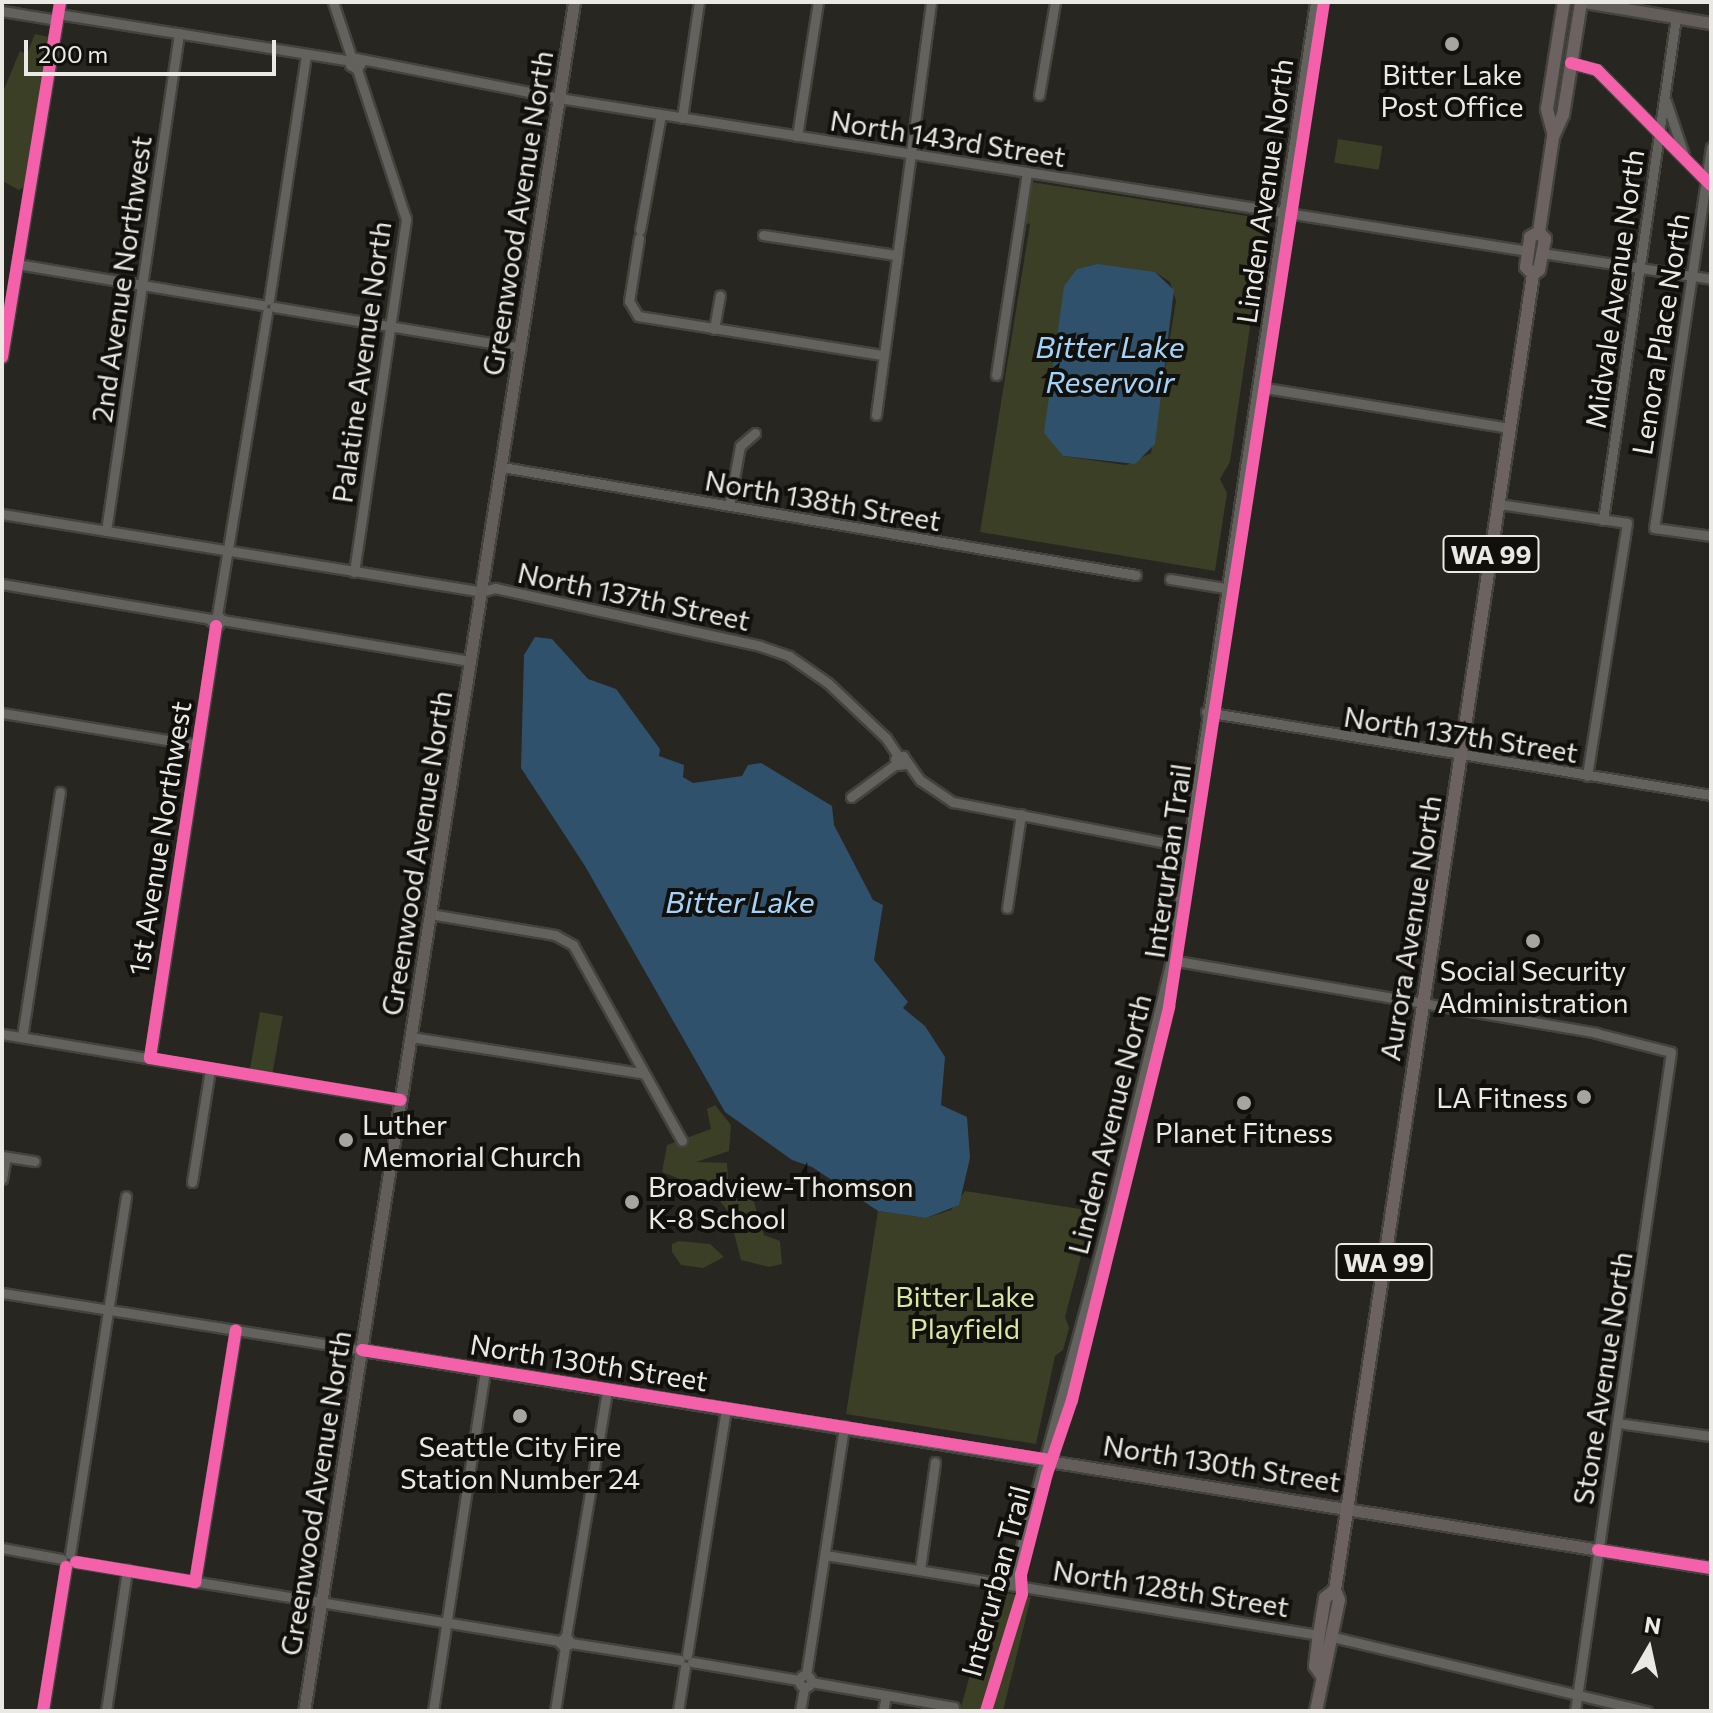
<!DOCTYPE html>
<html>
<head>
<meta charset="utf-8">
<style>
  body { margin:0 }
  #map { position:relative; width:1713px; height:1713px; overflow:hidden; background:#272621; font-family:Commissioner,sans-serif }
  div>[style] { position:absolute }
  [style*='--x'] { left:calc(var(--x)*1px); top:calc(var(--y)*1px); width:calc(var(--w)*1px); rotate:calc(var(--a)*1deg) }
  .green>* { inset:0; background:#3a3f25; transform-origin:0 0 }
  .water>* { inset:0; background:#2f516b }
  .roads { filter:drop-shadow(2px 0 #44433e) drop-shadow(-2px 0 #44433e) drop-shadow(0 2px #44433e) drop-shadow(0 -2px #44433e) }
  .minor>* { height:9px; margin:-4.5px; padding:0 4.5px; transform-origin:4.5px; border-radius:4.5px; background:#63625f }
  .minor>.ring { margin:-4.5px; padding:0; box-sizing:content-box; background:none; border:9px solid #63625f; border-radius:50% }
  .major>* { height:11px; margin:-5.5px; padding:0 5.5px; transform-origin:5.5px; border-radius:5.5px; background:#635d5b }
  .highway>* { height:12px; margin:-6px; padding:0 6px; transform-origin:6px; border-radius:6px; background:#6d6262 }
  .cycleway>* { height:12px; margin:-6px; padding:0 6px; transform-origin:6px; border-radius:6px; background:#f560ab }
  .dots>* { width:22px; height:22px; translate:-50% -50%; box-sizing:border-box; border:4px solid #11100c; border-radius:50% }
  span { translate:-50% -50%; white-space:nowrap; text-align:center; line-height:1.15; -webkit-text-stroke:8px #11100c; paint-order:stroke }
  .shield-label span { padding:2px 6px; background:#11100c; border:2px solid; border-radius:6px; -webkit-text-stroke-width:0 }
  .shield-label { font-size:26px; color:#eae9e3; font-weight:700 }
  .poi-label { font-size:28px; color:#eae9e3 }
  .right { translate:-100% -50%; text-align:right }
  .left { translate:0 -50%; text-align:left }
  .street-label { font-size:28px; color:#eae9e3 }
  .park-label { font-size:28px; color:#d8e8a1 }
  .water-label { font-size:30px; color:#a3d3fa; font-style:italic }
  .frame { position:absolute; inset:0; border:4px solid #eae9e3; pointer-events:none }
  .north { position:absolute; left:1609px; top:1609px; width:80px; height:80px; -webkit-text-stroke:6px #11100c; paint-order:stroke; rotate:9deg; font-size:22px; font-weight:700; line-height:32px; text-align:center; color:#eae9e3 }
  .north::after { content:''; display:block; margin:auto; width:28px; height:36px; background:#eae9e3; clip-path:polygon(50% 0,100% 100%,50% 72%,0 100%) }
  .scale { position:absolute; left:24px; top:40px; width:252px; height:36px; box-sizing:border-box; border:4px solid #eae9e3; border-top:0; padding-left:10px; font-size:24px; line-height:28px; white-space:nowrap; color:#eae9e3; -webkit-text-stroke:6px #11100c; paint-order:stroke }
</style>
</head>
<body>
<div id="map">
  <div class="green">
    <i style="clip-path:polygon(35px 34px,49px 37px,25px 186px,19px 190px,2px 181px,2px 94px,20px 51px,27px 54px)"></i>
    <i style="left:1338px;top:139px;width:45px;height:24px;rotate:9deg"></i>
    <i style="clip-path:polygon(evenodd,1031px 182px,1266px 219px,1230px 462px,1220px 479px,1227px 493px,1215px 571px,980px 532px,1030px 224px,1025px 223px,1031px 182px,1155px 272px,1170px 282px,1176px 301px,1151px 453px,1126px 465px,1063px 456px,1155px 272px)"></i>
    <i style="left:260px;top:1012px;width:23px;height:58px;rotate:10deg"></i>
    <i style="clip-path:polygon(715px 1105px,731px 1125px,729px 1151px,696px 1162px,727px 1163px,728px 1179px,754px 1202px,764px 1235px,780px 1241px,782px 1264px,769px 1267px,741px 1260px,729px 1213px,714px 1193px,662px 1172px,667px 1145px,711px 1129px,707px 1109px)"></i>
    <i style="clip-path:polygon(965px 1191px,1093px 1211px,1065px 1317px,1069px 1328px,1063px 1350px,1055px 1356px,1036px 1444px,846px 1414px,878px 1211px,926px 1218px,951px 1210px)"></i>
    <i style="clip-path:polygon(679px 1241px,710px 1244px,724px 1257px,703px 1268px,681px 1265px,672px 1252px,672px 1244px)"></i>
    <i style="clip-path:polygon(993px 1591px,1031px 1597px,1003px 1711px,960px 1711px)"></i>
  </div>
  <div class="water">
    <i style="clip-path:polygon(1098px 264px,1155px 272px,1174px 290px,1155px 444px,1135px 464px,1063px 456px,1044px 433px,1064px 286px,1077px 269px)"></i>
    <i style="clip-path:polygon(535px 637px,552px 639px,588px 679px,616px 689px,660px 749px,659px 756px,684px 765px,683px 777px,693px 783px,742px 776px,748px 765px,761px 763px,832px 806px,834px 825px,873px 900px,883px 905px,874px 960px,908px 1002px,903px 1008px,925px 1026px,945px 1057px,941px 1105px,967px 1117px,970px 1158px,959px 1205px,926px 1218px,878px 1211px,812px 1167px,792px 1160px,725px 1112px,585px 866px,521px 768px,524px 655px)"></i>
  </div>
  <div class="roads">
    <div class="minor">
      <i style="--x:333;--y:2;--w:60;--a:71.6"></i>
      <i style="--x:2;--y:11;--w:56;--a:9.3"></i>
      <i style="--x:58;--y:14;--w:296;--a:9.1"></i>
      <i style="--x:361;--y:63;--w:7;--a:124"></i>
      <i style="--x:357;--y:69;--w:8;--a:-150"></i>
      <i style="--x:350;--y:65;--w:9;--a:-49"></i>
      <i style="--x:356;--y:58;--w:207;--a:11.1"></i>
      <i style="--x:559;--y:98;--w:981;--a:8.97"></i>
      <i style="--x:1571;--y:63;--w:27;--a:15"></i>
      <i style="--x:1597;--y:70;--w:158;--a:45.3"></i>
      <i style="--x:1039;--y:95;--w:94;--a:-80.2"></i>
      <i style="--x:1666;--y:101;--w:57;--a:71.6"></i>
      <i style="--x:682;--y:118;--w:117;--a:-81.7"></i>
      <i style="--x:797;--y:136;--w:136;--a:-81.1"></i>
      <i style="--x:1711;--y:147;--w:385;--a:98.5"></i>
      <i style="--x:1654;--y:528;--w:58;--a:8"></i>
      <i style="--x:640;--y:230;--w:117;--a:-79.7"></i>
      <i style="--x:763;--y:235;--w:134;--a:8.6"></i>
      <i style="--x:639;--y:238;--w:64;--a:99"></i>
      <i style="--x:629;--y:301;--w:17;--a:59"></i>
      <i style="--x:638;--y:316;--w:247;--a:9.1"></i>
      <i style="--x:1542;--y:253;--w:171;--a:8.7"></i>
      <i style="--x:17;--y:264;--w:249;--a:9.5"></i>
      <i style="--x:269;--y:300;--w:248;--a:-81.4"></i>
      <i style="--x:274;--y:307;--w:250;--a:9.4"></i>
      <i style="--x:714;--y:329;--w:34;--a:-80"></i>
      <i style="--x:2;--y:357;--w:360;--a:-80.7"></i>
      <i style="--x:996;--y:375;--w:204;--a:-81.3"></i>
      <i style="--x:1259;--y:387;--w:254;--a:9.3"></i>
      <i style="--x:876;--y:415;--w:417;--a:-82.4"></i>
      <i style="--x:502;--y:467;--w:643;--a:9.67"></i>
      <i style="--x:1499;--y:504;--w:129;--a:8.4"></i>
      <i style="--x:1627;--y:523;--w:256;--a:99"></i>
      <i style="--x:729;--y:506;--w:61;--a:-79.6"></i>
      <i style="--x:740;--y:446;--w:20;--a:-41"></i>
      <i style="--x:2;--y:514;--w:485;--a:9.2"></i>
      <i style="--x:481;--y:592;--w:15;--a:-16"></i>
      <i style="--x:495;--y:588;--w:271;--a:12.3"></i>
      <i style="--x:760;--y:646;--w:31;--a:19"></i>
      <i style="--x:789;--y:656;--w:47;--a:34.7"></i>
      <i style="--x:828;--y:683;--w:80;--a:43.5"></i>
      <i style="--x:886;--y:738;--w:22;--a:56"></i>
      <i style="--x:1603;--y:520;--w:508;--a:-81.74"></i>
      <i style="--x:106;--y:531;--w:503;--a:-81.66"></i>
      <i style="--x:354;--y:572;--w:357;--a:-81.6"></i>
      <i style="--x:406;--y:219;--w:158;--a:-108.1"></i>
      <i style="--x:1170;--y:579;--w:56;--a:9.3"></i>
      <i style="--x:2;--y:584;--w:212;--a:9.5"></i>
      <i style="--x:217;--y:615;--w:307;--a:-80.6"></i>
      <i style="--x:222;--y:620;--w:6;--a:129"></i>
      <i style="--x:218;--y:625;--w:8;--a:-150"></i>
      <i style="--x:211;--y:621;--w:9;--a:-41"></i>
      <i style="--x:218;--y:615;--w:6;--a:51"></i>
      <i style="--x:222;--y:620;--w:251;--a:9.4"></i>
      <i style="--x:1206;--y:712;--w:512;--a:9.33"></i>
      <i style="--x:2;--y:713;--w:198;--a:9.3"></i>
      <i style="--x:905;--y:764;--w:8;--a:173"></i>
      <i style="--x:897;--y:765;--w:6;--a:-108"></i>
      <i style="--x:895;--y:759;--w:9;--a:-21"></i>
      <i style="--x:903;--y:756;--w:29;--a:55"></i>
      <i style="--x:920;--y:780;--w:40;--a:34"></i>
      <i style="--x:953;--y:802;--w:237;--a:10.9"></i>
      <i style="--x:851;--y:797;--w:56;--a:-36.3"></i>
      <i style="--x:1007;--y:908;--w:95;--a:-81.5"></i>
      <i style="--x:430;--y:914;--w:127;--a:9.5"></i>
      <i style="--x:555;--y:935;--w:21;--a:29"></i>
      <i style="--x:573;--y:945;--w:224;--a:60.9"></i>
      <i style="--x:1171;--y:960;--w:431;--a:9.7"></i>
      <i style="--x:1596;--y:1033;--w:77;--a:14.2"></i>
      <i style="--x:1671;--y:1052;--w:666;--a:98.29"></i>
      <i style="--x:2;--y:1034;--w:404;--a:9.4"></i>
      <i style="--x:22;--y:1037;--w:248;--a:-81.2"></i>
      <i style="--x:411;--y:1037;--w:234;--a:8.9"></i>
      <i style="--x:150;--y:1058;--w:437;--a:-81.3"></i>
      <i style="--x:2;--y:1156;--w:33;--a:9"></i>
      <i style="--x:2;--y:1179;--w:22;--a:-80"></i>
      <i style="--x:192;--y:1182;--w:114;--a:-80.9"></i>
      <i style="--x:2;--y:1293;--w:364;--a:9"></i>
      <i style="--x:1618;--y:1423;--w:94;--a:8"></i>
      <i style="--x:2;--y:1548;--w:61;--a:10.4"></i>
      <i style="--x:70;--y:1554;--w:362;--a:-81.1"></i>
      <i style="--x:825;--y:1555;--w:500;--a:9.2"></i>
      <i style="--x:76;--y:1562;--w:372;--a:9.3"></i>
      <i style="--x:920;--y:1569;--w:108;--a:-82"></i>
      <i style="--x:195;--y:1582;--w:255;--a:-80.8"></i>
      <i style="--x:1011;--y:1585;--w:390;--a:-75"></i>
      <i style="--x:1112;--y:1208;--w:255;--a:-76.6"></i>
      <i style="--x:1171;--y:960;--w:969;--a:-81.45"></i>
      <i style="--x:447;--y:1619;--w:251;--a:-81.3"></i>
      <i style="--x:450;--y:1623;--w:111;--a:9.3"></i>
      <i style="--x:566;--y:1636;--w:249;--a:-80.5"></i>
      <i style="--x:1333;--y:1637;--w:323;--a:13.3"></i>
      <i style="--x:571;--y:1643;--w:9;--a:-126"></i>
      <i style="--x:566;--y:1636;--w:9;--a:139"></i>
      <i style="--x:559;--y:1642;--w:7;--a:45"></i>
      <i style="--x:564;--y:1647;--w:8;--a:-30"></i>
      <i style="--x:571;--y:1643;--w:110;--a:8.9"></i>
      <i style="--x:687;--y:1655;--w:250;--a:-81"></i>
      <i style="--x:692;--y:1662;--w:108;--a:9.6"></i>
      <i class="ring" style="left:799px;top:1675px;width:3px;height:3px"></i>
      <i style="--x:806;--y:1675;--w:252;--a:-81.3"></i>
      <i style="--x:811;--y:1682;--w:145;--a:9.9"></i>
      <i style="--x:43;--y:1711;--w:146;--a:-80.9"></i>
      <i style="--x:106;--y:1711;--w:143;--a:-81.5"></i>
      <i style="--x:433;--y:1711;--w:86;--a:-81.3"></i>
      <i style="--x:555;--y:1711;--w:65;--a:-81.1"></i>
      <i style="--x:678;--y:1711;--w:45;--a:-81"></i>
      <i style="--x:800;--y:1711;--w:23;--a:-80"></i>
      <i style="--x:883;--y:1711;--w:16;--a:-79"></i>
    </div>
    <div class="major">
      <i style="--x:1584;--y:2;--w:129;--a:9.4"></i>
      <i style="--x:362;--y:1350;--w:1367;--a:9.18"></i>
      <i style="--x:304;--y:1711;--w:1730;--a:-81.02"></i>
    </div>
    <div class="highway">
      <i style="--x:1553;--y:132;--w:24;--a:-105"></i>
      <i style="--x:1547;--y:109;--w:108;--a:-81"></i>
      <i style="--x:1533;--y:274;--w:10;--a:-135"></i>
      <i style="--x:1526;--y:267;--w:30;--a:-82"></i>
      <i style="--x:1530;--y:237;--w:10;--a:-29"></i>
      <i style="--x:1322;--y:1676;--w:12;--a:-125"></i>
      <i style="--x:1315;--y:1666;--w:25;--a:-83"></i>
      <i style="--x:1318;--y:1641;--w:44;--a:-80.8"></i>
      <i style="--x:1325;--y:1598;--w:13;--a:-39"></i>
      <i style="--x:1316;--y:1711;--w:113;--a:-78.3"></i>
      <i style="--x:1339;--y:1600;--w:11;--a:-112"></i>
      <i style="--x:1335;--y:1590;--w:1331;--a:-81.44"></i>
      <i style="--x:1533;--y:274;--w:7;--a:-34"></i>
      <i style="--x:1539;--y:270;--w:32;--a:-79"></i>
      <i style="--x:1545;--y:239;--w:9;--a:-131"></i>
      <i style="--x:1539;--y:232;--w:96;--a:-81.6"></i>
      <i style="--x:1553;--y:137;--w:24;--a:-66"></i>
      <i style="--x:1563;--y:115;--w:114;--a:-80.9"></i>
    </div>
  </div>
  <div class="cycleway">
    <i style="--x:1571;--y:63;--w:27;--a:15"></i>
    <i style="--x:1597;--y:70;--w:162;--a:45.3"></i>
    <i style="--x:2;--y:357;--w:360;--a:-80.7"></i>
    <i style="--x:216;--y:626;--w:437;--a:98.7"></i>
    <i style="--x:150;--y:1058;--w:254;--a:9.5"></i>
    <i style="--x:362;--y:1350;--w:692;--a:9.07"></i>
    <i style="--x:1598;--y:1550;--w:114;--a:9.1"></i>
    <i style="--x:76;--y:1562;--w:121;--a:9.5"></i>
    <i style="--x:195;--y:1582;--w:255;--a:-80.8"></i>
    <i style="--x:43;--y:1711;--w:146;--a:-80.9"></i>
    <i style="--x:986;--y:1711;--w:122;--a:-72.9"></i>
    <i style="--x:1022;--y:1594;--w:19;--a:-93"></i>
    <i style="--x:1021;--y:1575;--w:104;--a:-75.6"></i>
    <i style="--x:1047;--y:1474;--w:78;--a:-71.3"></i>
    <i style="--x:1072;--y:1400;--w:405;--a:-76.1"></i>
    <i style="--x:1169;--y:1007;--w:1017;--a:-81.23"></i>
  </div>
  <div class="dots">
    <i style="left:1452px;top:44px;background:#a6a59f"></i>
    <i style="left:1533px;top:941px;background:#a6a59f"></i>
    <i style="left:1584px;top:1097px;background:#a6a59f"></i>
    <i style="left:1244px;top:1103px;background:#a6a59f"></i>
    <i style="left:346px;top:1140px;background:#a6a59f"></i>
    <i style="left:632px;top:1202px;background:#a6a59f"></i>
    <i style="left:520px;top:1416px;background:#a6a59f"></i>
  </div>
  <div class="shield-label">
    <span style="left:1491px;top:554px">WA 99</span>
    <span style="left:1384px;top:1262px">WA 99</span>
  </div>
  <div class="poi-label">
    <span style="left:1452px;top:90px">Bitter Lake<br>Post Office</span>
    <span style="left:1533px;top:986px">Social Security<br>Administration</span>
    <span class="right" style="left:1568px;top:1097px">LA Fitness</span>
    <span class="left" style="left:362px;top:1140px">Luther<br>Memorial Church</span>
    <span style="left:1244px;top:1132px">Planet Fitness</span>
    <span class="left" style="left:648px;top:1202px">Broadview-Thomson<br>K-8 School</span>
    <span style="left:520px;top:1462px">Seattle City Fire<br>Station Number 24</span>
  </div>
  <div class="street-label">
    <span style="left:948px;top:138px;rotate:9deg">North 143rd Street</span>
    <span style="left:1264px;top:191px;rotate:-82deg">Linden Avenue North</span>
    <span style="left:517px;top:213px;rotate:-81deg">Greenwood Avenue North</span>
    <span style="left:121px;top:279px;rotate:-82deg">2nd Avenue Northwest</span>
    <span style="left:1614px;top:289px;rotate:-82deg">Midvale Avenue North</span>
    <span style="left:1660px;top:334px;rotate:-81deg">Lenora Place North</span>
    <span style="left:361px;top:362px;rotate:-82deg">Palatine Avenue North</span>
    <span style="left:823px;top:500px;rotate:10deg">North 138th Street</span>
    <span style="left:634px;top:596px;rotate:12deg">North 137th Street</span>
    <span style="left:1461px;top:734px;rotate:9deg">North 137th Street</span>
    <span style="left:159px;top:838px;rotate:-81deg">1st Avenue Northwest</span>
    <span style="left:416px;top:853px;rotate:-81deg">Greenwood Avenue North</span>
    <span style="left:1167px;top:861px;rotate:-82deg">Interurban Trail</span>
    <span style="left:1410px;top:928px;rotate:-81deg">Aurora Avenue North</span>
    <span style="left:1109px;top:1124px;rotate:-76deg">Linden Avenue North</span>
    <span style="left:589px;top:1362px;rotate:9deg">North 130th Street</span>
    <span style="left:1602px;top:1378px;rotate:-81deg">Stone Avenue North</span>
    <span style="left:1222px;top:1463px;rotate:9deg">North 130th Street</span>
    <span style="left:315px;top:1493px;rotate:-81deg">Greenwood Avenue North</span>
    <span style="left:995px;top:1581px;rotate:-75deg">Interurban Trail</span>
    <span style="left:1171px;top:1588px;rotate:9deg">North 128th Street</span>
  </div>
  <div class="park-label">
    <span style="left:965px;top:1312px">Bitter Lake<br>Playfield</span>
  </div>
  <div class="water-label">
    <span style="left:1110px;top:363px">Bitter Lake<br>Reservoir</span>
    <span style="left:740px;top:901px">Bitter Lake</span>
  </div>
  <div class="frame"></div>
  <div class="north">N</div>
  <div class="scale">200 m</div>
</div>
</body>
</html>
